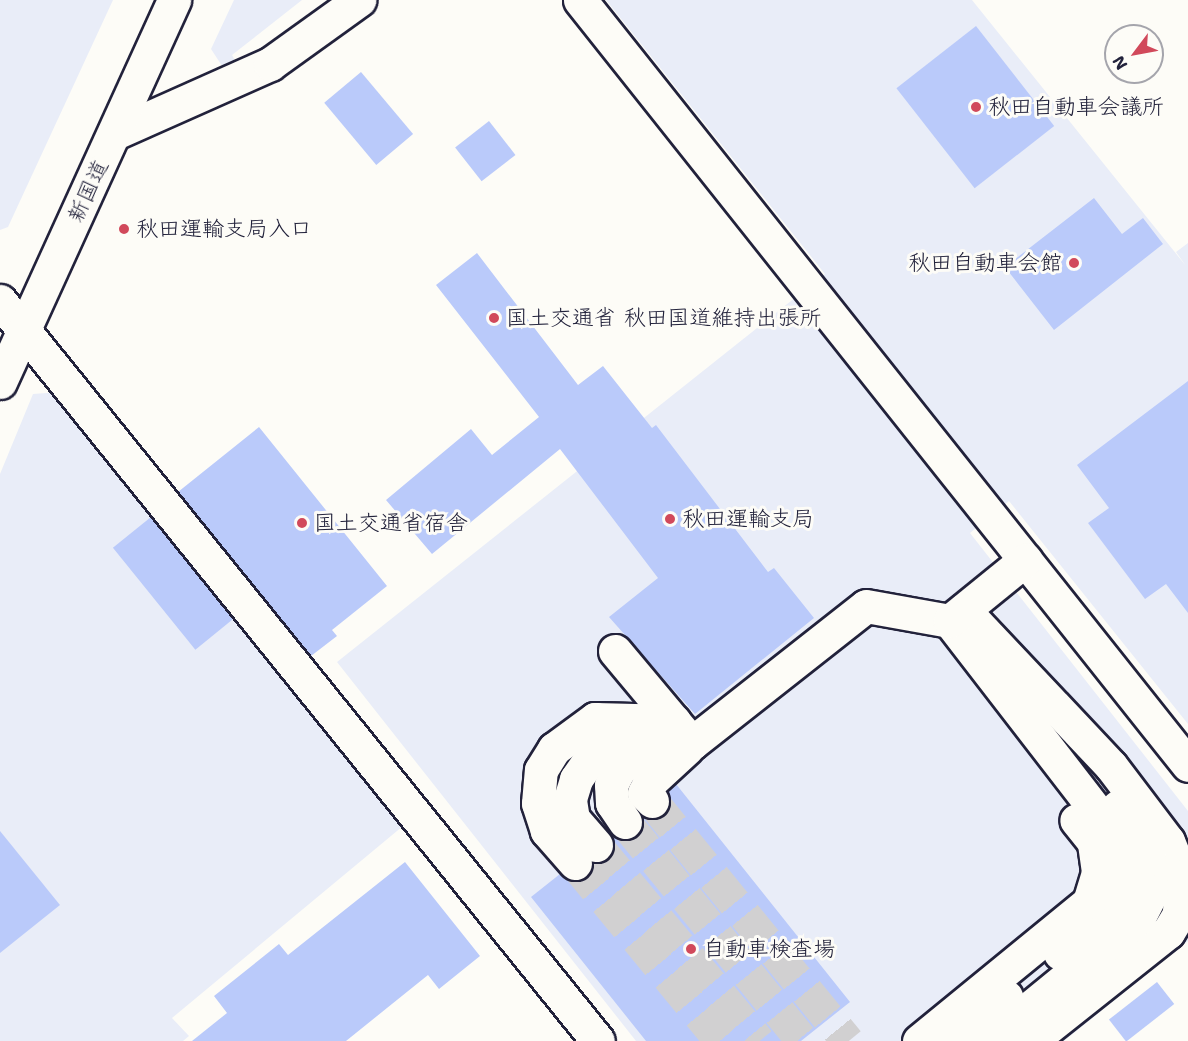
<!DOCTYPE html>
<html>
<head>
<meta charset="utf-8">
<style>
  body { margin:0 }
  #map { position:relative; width:1188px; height:1041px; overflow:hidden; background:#fdfcf7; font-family:"Shantell Sans","Klee One",sans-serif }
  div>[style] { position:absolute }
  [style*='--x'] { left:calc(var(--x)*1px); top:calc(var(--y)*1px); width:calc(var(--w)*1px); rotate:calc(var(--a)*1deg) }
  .built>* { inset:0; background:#e9edf8 }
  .building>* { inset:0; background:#bacafa; transform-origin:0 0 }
  .minor-tunnel>* { height:33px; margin-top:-16.5px; transform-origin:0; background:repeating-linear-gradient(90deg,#d1d0d1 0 33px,transparent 0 49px) }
  .roads { filter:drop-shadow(2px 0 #22223b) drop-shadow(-2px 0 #22223b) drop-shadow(0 2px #22223b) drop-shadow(0 -2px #22223b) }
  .minor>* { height:33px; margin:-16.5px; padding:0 16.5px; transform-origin:16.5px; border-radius:16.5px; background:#fdfcf7 }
  .major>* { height:33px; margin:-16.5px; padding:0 16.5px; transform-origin:16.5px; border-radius:16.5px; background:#fdfcf7 }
  .dots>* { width:16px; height:16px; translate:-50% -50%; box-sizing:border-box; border:3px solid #fdfcf7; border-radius:50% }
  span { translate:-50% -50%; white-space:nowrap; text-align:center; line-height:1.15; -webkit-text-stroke:6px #fdfcf7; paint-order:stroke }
  .poi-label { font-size:22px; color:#22223b }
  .left { translate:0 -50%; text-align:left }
  .right { translate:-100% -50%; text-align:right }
  .street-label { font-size:22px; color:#22223b }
  .north { position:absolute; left:1104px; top:24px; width:60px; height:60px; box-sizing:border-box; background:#fdfcf7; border:2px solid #a5a5ac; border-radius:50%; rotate:238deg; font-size:16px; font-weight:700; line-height:24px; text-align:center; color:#22223b }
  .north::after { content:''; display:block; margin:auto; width:21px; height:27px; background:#d1495b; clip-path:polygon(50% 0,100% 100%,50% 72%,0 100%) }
</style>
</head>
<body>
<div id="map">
  <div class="built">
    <i style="clip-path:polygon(0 0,113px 0,8px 227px,0 230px)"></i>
    <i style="clip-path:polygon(234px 0,302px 0,232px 55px,238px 66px,226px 72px,211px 49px)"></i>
    <i style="clip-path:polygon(606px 0,972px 0,1186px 266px,1176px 252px,1188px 243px,1188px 724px,1009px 501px,970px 533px,1188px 811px,1188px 941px,1064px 1041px,636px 1041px,337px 662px,825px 274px)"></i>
    <i style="clip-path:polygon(60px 392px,403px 826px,172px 1018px,189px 1036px,183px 1041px,0 1041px,0 474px,33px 394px)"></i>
  </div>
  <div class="building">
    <i style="left:976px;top:26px;width:127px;height:101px;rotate:52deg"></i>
    <i style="left:361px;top:72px;width:81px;height:48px;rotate:50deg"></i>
    <i style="left:489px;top:121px;width:43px;height:43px;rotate:52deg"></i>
    <i style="clip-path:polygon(1094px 198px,1122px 234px,1143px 218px,1163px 244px,1054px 330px,1005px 267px)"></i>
    <i style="clip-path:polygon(477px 253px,578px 385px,603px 366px,652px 428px,656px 425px,768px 572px,774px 568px,814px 618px,695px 714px,609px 617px,658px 578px,560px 449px,432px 554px,386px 500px,471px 429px,492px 455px,539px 417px,436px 285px)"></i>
    <i style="clip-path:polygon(1188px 381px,1188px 613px,1166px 584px,1145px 599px,1088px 523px,1109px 508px,1077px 465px)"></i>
    <i style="clip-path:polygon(259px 427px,387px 586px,332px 630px,337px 636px,311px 656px,178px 492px)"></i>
    <i style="left:151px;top:517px;width:131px;height:49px;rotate:51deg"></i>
    <i style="clip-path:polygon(676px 784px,850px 1002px,801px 1041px,646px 1041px,531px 897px,560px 874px,570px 881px,587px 877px,593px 863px,614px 851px,611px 834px,626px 841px,635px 838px,642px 816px,656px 819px,666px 814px,668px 791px)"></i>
    <i style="clip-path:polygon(0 831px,60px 905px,0 953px)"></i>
    <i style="clip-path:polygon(405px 862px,480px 956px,439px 989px,428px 975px,346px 1041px,192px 1041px,227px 1013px,214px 996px,279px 944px,288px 955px)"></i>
    <i style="left:1157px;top:982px;width:28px;height:61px;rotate:52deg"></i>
  </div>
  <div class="minor-tunnel">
    <i style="--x:652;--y:801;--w:310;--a:50.8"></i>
    <i style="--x:625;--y:822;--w:282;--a:50.9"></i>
    <i style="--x:596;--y:845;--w:255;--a:50.3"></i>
    <i style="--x:575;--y:863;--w:230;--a:50.6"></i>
  </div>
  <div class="roads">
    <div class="minor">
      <i style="--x:580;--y:0;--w:977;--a:51.52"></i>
      <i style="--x:115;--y:133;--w:170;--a:-24"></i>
      <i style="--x:270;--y:64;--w:110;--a:-35.7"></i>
      <i style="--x:0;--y:301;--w:951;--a:51.06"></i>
      <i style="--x:964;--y:610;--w:214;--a:46.7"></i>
      <i style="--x:1111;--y:766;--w:94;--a:52.8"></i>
      <i style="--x:1168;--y:841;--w:38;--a:68"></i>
      <i style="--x:1182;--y:876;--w:38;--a:95"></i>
      <i style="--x:1179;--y:914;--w:21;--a:121"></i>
      <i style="--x:1168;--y:932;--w:175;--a:141.5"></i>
      <i style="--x:951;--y:623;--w:268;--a:52.3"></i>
      <i style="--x:1115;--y:835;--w:31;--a:77"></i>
      <i style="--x:1122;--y:865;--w:34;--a:95"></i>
      <i style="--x:1119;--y:899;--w:80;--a:137.5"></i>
      <i style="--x:615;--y:651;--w:120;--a:50.1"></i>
      <i style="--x:692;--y:743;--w:221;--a:-38.2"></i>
      <i style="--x:866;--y:606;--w:85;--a:10.1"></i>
      <i style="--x:950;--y:621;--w:97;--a:-39.1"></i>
      <i style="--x:652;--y:801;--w:11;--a:-135"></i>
      <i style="--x:644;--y:793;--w:11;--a:-63"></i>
      <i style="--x:649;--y:783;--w:52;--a:-42.6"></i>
      <i style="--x:625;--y:822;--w:23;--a:-124"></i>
      <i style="--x:612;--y:803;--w:18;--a:-93"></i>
      <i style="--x:611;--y:785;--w:18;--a:-63"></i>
      <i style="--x:619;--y:769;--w:16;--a:-35"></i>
      <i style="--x:632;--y:760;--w:62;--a:-15.8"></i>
      <i style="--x:596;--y:845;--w:35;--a:-131"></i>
      <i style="--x:573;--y:819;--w:20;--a:-99"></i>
      <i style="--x:570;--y:799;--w:21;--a:-73"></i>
      <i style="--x:576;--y:779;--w:28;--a:-55"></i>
      <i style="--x:592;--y:756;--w:69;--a:-24"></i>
      <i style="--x:575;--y:863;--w:43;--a:-131.2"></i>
      <i style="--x:547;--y:831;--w:29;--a:-108"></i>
      <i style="--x:538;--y:803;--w:33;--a:-85"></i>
      <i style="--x:541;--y:770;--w:25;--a:-58"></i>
      <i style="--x:554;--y:749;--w:51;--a:-36.2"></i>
      <i style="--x:595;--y:719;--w:79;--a:1.5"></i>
      <i style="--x:919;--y:1041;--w:220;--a:-39.3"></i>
      <i style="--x:1089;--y:902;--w:31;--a:-73"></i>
      <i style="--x:1098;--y:872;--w:30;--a:-98"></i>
      <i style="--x:1094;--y:842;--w:28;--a:-129"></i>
      <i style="--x:952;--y:1041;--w:70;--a:-39.2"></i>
      <i style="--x:989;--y:1041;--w:193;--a:-39.3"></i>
      <i style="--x:1138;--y:919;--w:29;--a:-63"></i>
      <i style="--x:1151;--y:893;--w:34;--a:-93"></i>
      <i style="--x:1149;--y:859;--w:61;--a:-120.8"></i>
    </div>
    <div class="major">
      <i style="--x:0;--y:382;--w:420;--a:-65.5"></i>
    </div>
  </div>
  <div class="dots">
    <i style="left:976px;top:107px;background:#d1495b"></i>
    <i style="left:124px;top:229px;background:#d1495b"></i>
    <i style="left:1074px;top:263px;background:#d1495b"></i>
    <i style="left:494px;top:318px;background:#d1495b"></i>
    <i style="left:670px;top:519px;background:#d1495b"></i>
    <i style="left:302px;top:523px;background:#d1495b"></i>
    <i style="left:691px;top:949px;background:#d1495b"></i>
  </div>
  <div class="poi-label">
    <span class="left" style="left:988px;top:107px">秋田自動車会議所</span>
    <span class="left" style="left:136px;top:229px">秋田運輸支局入口</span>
    <span class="right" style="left:1062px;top:263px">秋田自動車会館</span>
    <span class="left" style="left:506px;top:318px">国土交通省 秋田国道維持出張所</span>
    <span class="left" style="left:682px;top:519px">秋田運輸支局</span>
    <span class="left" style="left:314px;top:523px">国土交通省宿舎</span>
    <span class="left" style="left:703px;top:949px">自動車検査場</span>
  </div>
  <div class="street-label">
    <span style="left:88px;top:191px;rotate:-65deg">新国道</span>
  </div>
  <div class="north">N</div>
</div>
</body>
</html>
